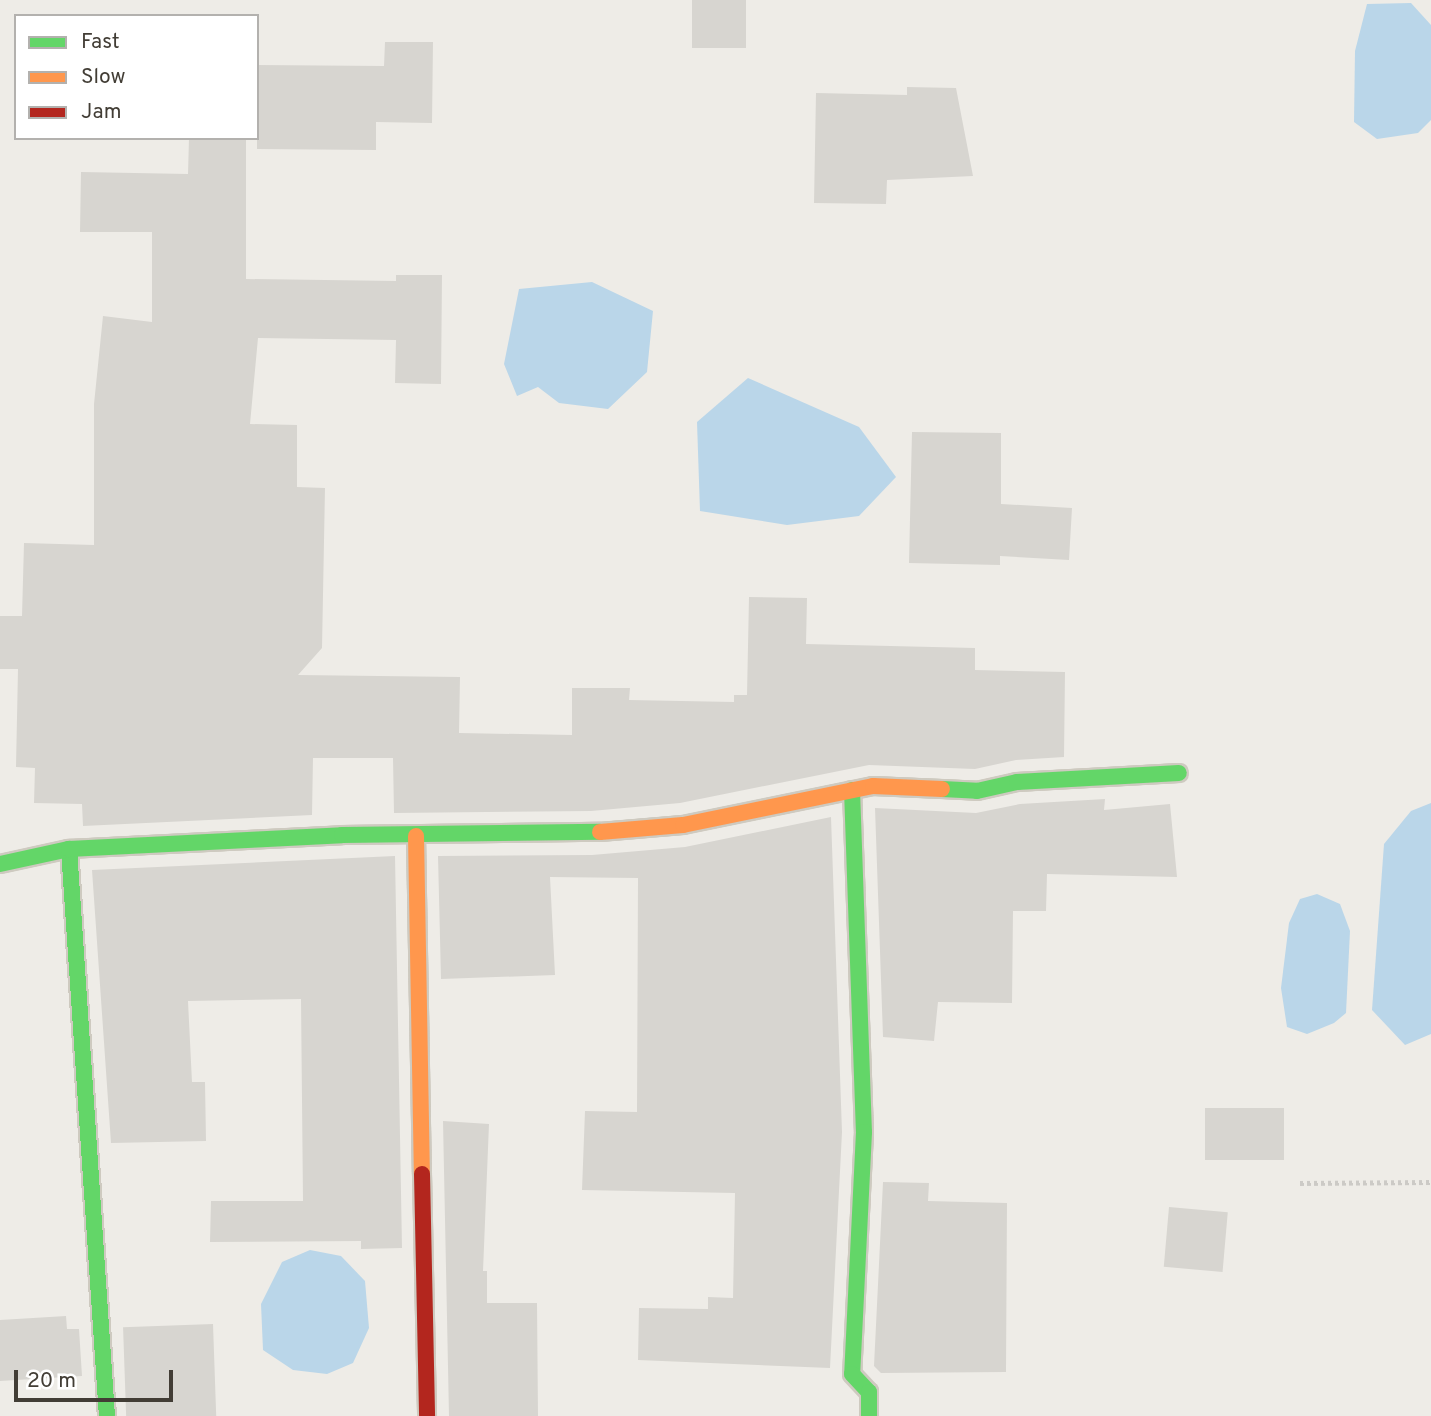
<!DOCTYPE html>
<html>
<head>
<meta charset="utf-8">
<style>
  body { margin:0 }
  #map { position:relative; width:1431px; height:1416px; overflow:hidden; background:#eeece7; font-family:Overpass,sans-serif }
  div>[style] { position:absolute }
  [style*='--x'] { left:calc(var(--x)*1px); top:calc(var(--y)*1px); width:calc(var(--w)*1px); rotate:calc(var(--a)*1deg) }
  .water>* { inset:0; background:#bad6e9 }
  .building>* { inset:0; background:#d7d5d0; transform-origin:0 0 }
  .path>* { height:4.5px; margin-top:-2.25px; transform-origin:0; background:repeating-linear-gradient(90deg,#cccac6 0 3.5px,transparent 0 7px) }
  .roads { filter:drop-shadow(2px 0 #cecac0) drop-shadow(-2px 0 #cecac0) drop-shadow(0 2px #cecac0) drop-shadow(0 -2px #cecac0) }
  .fast>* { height:16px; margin:-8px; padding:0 8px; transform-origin:8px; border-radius:8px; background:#63d668 }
  .slow>* { height:16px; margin:-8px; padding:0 8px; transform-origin:8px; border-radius:8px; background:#ff974d }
  .jam>* { height:16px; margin:-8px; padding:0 8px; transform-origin:8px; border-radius:8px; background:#b3261e }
  span { translate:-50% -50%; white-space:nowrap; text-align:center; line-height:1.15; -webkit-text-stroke:7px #fff; paint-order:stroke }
  .legend { position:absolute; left:14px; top:14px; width:245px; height:126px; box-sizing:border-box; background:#fff; border:2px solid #b3b1ae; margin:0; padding:9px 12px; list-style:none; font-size:21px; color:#423d35 }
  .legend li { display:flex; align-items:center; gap:14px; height:35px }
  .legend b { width:35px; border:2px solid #b3b1ae }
  .scale { position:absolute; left:14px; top:1370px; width:159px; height:32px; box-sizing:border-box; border:4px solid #423d35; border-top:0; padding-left:9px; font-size:21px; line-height:24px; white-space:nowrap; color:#423d35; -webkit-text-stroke:5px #fff; paint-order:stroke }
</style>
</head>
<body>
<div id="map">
  <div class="water">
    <i style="clip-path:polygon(1411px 3px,1431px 25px,1431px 120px,1418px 133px,1377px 139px,1354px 122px,1355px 51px,1367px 4px)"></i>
    <i style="clip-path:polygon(592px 282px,653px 311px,647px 372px,608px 409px,559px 403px,538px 387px,517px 396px,504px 364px,519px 289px)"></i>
    <i style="clip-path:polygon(748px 378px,859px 427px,896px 477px,859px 516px,787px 525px,700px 511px,697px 422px)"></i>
    <i style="clip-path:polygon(1431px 803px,1431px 1034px,1405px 1045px,1372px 1010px,1384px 844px,1411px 811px)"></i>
    <i style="clip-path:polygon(1317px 894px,1340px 904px,1350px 931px,1346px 1013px,1334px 1023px,1307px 1034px,1287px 1027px,1281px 988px,1289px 923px,1300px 899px)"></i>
    <i style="clip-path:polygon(310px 1250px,341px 1256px,365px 1281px,369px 1328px,353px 1363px,327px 1374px,293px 1370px,263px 1350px,261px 1304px,282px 1262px)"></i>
  </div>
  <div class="building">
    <i style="left:692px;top:0;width:54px;height:48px"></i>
    <i style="clip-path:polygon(385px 42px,433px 42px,432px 123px,376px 122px,376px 150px,257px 149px,257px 65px,384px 66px)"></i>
    <i style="clip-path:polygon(907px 87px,956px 88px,973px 176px,887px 180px,886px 204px,814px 203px,816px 93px,907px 95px)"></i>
    <i style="clip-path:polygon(189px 138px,246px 138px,246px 279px,396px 281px,396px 275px,442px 275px,441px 384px,395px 383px,396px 340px,258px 338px,250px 424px,297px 425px,297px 487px,325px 488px,322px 648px,298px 675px,460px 677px,459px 733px,572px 735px,572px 688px,630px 688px,629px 700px,734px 702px,734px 695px,747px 695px,749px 597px,807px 598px,806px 644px,975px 648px,975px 670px,1065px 672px,1064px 757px,1016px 760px,975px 769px,869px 765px,680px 803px,591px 811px,394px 813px,393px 758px,313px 758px,312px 815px,83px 826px,82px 804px,34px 803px,35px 768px,16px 767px,18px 669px,0 669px,0 616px,22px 616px,24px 543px,94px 545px,94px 404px,103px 316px,152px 322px,152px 232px,80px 232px,81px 172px,188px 174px)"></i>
    <i style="clip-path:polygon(912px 432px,1001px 433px,1001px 504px,1072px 508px,1069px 560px,1000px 556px,1000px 565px,909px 563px)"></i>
    <i style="clip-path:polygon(1105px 799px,1104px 810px,1170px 804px,1177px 877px,1047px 874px,1046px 911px,1013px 911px,1012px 1003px,938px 1002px,934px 1041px,883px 1037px,875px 808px,976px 813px,1020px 804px)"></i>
    <i style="clip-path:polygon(831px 817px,842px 1132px,830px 1368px,638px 1360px,639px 1308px,708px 1309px,708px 1297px,733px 1298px,735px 1193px,582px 1190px,585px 1111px,637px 1112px,638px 878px,550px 877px,555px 975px,441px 979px,438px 856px,592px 855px,685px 847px)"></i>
    <i style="clip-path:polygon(395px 856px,402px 1248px,361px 1249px,361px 1241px,210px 1242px,211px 1201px,303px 1201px,301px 999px,188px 1001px,192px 1082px,205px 1082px,206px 1141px,111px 1143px,92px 870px)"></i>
    <i style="left:1205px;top:1108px;width:79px;height:52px"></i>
    <i style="clip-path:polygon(443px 1121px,489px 1124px,483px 1271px,487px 1271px,487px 1303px,537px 1303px,538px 1416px,449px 1416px)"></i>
    <i style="clip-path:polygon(883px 1182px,929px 1183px,928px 1201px,1007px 1203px,1006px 1372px,881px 1373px,874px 1366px)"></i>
    <i style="left:1169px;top:1207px;width:59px;height:60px;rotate:5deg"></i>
    <i style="clip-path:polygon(66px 1316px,67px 1329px,79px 1329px,82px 1376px,0 1381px,0 1320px)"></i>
    <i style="left:213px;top:1324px;width:92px;height:90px;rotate:88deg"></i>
  </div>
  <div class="path">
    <i style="--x:1300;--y:1183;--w:131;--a:-0.4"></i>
  </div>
  <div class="roads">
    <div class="fast">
      <i style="--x:942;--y:789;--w:35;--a:3"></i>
      <i style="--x:977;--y:791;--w:41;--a:-12.7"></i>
      <i style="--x:1017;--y:782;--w:162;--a:-3.2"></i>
      <i style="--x:852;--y:790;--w:342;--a:88"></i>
      <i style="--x:864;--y:1132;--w:242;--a:92.8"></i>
      <i style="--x:852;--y:1374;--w:25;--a:47"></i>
      <i style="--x:869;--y:1392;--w:24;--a:90"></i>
      <i style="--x:69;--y:849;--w:568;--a:86.17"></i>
      <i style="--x:0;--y:864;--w:71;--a:-12.3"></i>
      <i style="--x:69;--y:849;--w:273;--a:-2.9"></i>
      <i style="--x:342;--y:835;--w:258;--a:-0.7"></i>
    </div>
    <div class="slow">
      <i style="--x:600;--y:832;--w:83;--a:-4.8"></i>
      <i style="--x:683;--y:825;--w:194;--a:-11.6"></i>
      <i style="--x:873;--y:786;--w:69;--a:2.5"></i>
      <i style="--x:416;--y:836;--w:338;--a:89"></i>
    </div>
    <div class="jam">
      <i style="--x:422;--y:1174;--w:242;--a:88.8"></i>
    </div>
  </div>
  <ul class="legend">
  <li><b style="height:9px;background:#63d668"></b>Fast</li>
  <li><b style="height:9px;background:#ff974d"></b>Slow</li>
  <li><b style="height:9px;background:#b3261e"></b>Jam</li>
  </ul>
  <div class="scale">20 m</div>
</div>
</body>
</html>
